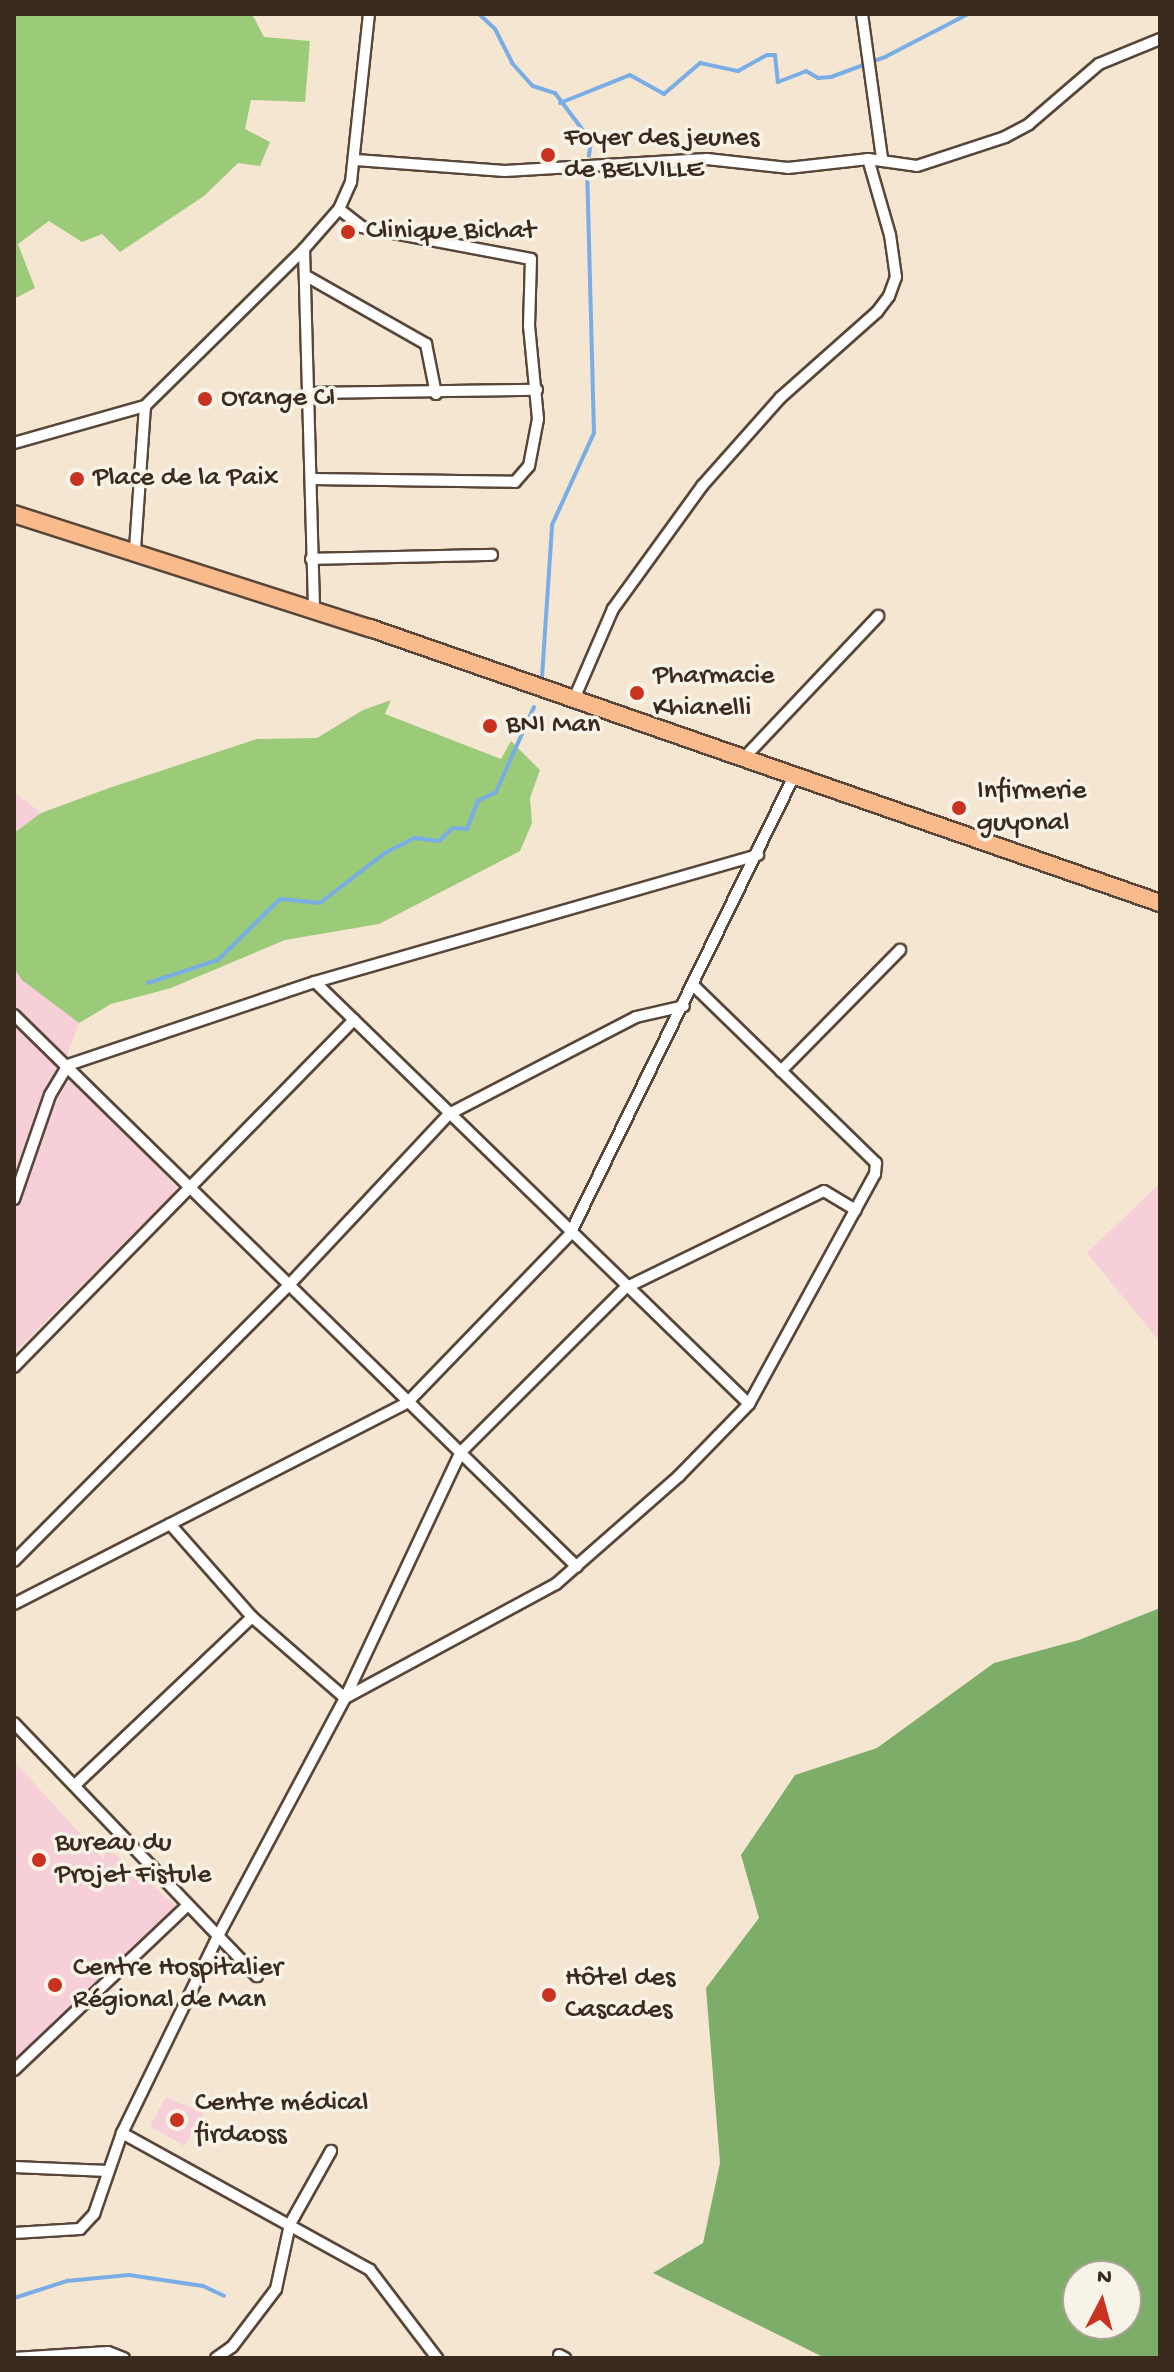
<!DOCTYPE html>
<html>
<head>
<meta charset="utf-8">
<style>
  body { margin:0 }
  #map { position:relative; width:1174px; height:2372px; overflow:hidden; background:#f5e6d1; font-family:"Gochi Hand",sans-serif }
  div>[style] { position:absolute }
  [style*='--x'] { left:calc(var(--x)*1px); top:calc(var(--y)*1px); width:calc(var(--w)*1px); rotate:calc(var(--a)*1deg) }
  .built>* { inset:0; background:#f6cfd8 }
  .green>* { inset:0; background:#9bca79 }
  .forest>* { inset:0; background:#7cae69 }
  .stream>* { height:4px; margin:-2px; padding:0 2px; transform-origin:2px; border-radius:2px; background:#79ade6 }
  .roads { filter:drop-shadow(2px 0 #574639) drop-shadow(-2px 0 #574639) drop-shadow(0 2px #574639) drop-shadow(0 -2px #574639) }
  .street>* { height:10px; margin:-5px; padding:0 5px; transform-origin:5px; border-radius:5px; background:#fff }
  .primary>* { height:16px; margin:-8px; padding:0 8px; transform-origin:8px; border-radius:8px; background:#fabb8c }
  .dots>* { width:22px; height:22px; translate:-50% -50%; box-sizing:border-box; border:4px solid #f7f3e8; border-radius:50% }
  span { translate:-50% -50%; white-space:nowrap; text-align:center; line-height:1.15; -webkit-text-stroke:7px #f7f3e8; paint-order:stroke }
  .poi-label { font-size:28px; color:#3b2a1e }
  .left { translate:0 -50%; text-align:left }
  .frame { position:absolute; inset:0; border:16px solid #3b2a1e; pointer-events:none }
  .north { position:absolute; left:1062px; top:2260px; width:80px; height:80px; box-sizing:border-box; background:#f7f3e8; border:2px solid #aca397; border-radius:50%; rotate:6deg; font-size:22px; font-weight:700; line-height:32px; text-align:center; color:#3b2a1e }
  .north::after { content:''; display:block; margin:auto; width:28px; height:36px; background:#c8321e; clip-path:polygon(50% 0,100% 100%,50% 72%,0 100%) }
</style>
</head>
<body>
<div id="map">
  <div class="built">
    <i style="clip-path:polygon(14px 792px,41px 813px,14px 833px)"></i>
    <i style="clip-path:polygon(14px 968px,79px 1023px,63px 1067px,178px 1189px,14px 1353px)"></i>
    <i style="clip-path:polygon(1160px 1183px,1160px 1342px,1087px 1253px)"></i>
    <i style="clip-path:polygon(14px 1761px,104px 1860px,105px 1846px,177px 1906px,14px 2063px)"></i>
    <i style="clip-path:polygon(166px 2097px,204px 2113px,184px 2146px,150px 2126px)"></i>
  </div>
  <div class="green">
    <i style="clip-path:polygon(14px 14px,252px 14px,264px 37px,310px 41px,305px 102px,251px 100px,245px 129px,270px 142px,260px 166px,238px 163px,204px 196px,120px 252px,102px 234px,82px 242px,49px 221px,18px 244px,35px 288px,14px 299px)"></i>
    <i style="clip-path:polygon(391px 700px,385px 714px,501px 759px,511px 741px,540px 770px,530px 798px,532px 823px,520px 851px,379px 924px,285px 940px,171px 988px,111px 1004px,79px 1023px,22px 980px,14px 968px,14px 833px,41px 813px,109px 788px,257px 739px,317px 738px,363px 710px)"></i>
  </div>
  <div class="forest">
    <i style="clip-path:polygon(evenodd,1160px 1608px,1160px 2358px,825px 2358px,653px 2273px,703px 2243px,720px 2163px,706px 1988px,759px 1918px,741px 1855px,795px 1775px,877px 1748px,994px 1663px,1079px 1640px,1160px 1608px,1078px 2276px,1126px 2276px,1126px 2324px,1078px 2324px,1078px 2276px)"></i>
  </div>
  <div class="stream">
    <i style="--x:479;--y:14;--w:22;--a:43"></i>
    <i style="--x:495;--y:29;--w:38;--a:63"></i>
    <i style="--x:512;--y:63;--w:31;--a:48"></i>
    <i style="--x:533;--y:86;--w:23;--a:18"></i>
    <i style="--x:555;--y:93;--w:60;--a:53.1"></i>
    <i style="--x:591;--y:141;--w:15;--a:98"></i>
    <i style="--x:560;--y:103;--w:75;--a:-21.8"></i>
    <i style="--x:630;--y:75;--w:39;--a:29"></i>
    <i style="--x:664;--y:94;--w:48;--a:-40.7"></i>
    <i style="--x:700;--y:63;--w:39;--a:12"></i>
    <i style="--x:738;--y:71;--w:33;--a:-29"></i>
    <i style="--x:767;--y:55;--w:8;--a:0"></i>
    <i style="--x:775;--y:55;--w:27;--a:84"></i>
    <i style="--x:778;--y:82;--w:30;--a:-21"></i>
    <i style="--x:806;--y:71;--w:14;--a:30"></i>
    <i style="--x:818;--y:78;--w:13;--a:-4"></i>
    <i style="--x:831;--y:77;--w:58;--a:-20.3"></i>
    <i style="--x:885;--y:57;--w:93;--a:-27.4"></i>
    <i style="--x:542;--y:677;--w:152;--a:-86.2"></i>
    <i style="--x:552;--y:525;--w:101;--a:-65.5"></i>
    <i style="--x:594;--y:433;--w:259;--a:-91.5"></i>
    <i style="--x:148;--y:983;--w:74;--a:-18.2"></i>
    <i style="--x:218;--y:960;--w:87;--a:-44.5"></i>
    <i style="--x:280;--y:899;--w:40;--a:5.7"></i>
    <i style="--x:320;--y:903;--w:82;--a:-37.6"></i>
    <i style="--x:385;--y:853;--w:34;--a:-27"></i>
    <i style="--x:415;--y:838;--w:24;--a:7"></i>
    <i style="--x:439;--y:841;--w:19;--a:-43"></i>
    <i style="--x:453;--y:828;--w:14;--a:4"></i>
    <i style="--x:467;--y:829;--w:30;--a:-69"></i>
    <i style="--x:478;--y:801;--w:20;--a:-27"></i>
    <i style="--x:496;--y:792;--w:93;--a:-65.9"></i>
    <i style="--x:14;--y:2298;--w:56;--a:-17.8"></i>
    <i style="--x:67;--y:2281;--w:62;--a:-5.5"></i>
    <i style="--x:129;--y:2275;--w:75;--a:8.5"></i>
    <i style="--x:203;--y:2286;--w:23;--a:25"></i>
  </div>
  <div class="roads">
    <div class="street">
      <i style="--x:862;--y:14;--w:146;--a:82.1"></i>
      <i style="--x:356;--y:160;--w:149;--a:4.2"></i>
      <i style="--x:505;--y:171;--w:202;--a:-3.4"></i>
      <i style="--x:707;--y:159;--w:81;--a:6.3"></i>
      <i style="--x:788;--y:168;--w:81;--a:-6.4"></i>
      <i style="--x:868;--y:159;--w:49;--a:8.1"></i>
      <i style="--x:917;--y:166;--w:93;--a:-18.2"></i>
      <i style="--x:1005;--y:137;--w:27;--a:-28"></i>
      <i style="--x:1029;--y:124;--w:92;--a:-40.6"></i>
      <i style="--x:1099;--y:64;--w:66;--a:-22.3"></i>
      <i style="--x:304;--y:249;--w:361;--a:88.4"></i>
      <i style="--x:308;--y:277;--w:136;--a:29.6"></i>
      <i style="--x:426;--y:344;--w:51;--a:78.7"></i>
      <i style="--x:308;--y:393;--w:229;--a:-0.8"></i>
      <i style="--x:14;--y:443;--w:136;--a:-15.8"></i>
      <i style="--x:311;--y:479;--w:204;--a:0.8"></i>
      <i style="--x:515;--y:482;--w:21;--a:-49"></i>
      <i style="--x:529;--y:466;--w:48;--a:-79.2"></i>
      <i style="--x:538;--y:419;--w:93;--a:-95.5"></i>
      <i style="--x:529;--y:326;--w:67;--a:-88.3"></i>
      <i style="--x:531;--y:259;--w:172;--a:-169.3"></i>
      <i style="--x:362;--y:227;--w:29;--a:-142"></i>
      <i style="--x:135;--y:549;--w:143;--a:-86"></i>
      <i style="--x:145;--y:406;--w:223;--a:-44.6"></i>
      <i style="--x:304;--y:249;--w:53;--a:-48.8"></i>
      <i style="--x:339;--y:209;--w:30;--a:-66"></i>
      <i style="--x:351;--y:182;--w:169;--a:-83.9"></i>
      <i style="--x:311;--y:559;--w:181;--a:-1.3"></i>
      <i style="--x:574;--y:699;--w:98;--a:-66.6"></i>
      <i style="--x:613;--y:609;--w:152;--a:-54.1"></i>
      <i style="--x:702;--y:486;--w:118;--a:-48.4"></i>
      <i style="--x:780;--y:398;--w:130;--a:-41.6"></i>
      <i style="--x:877;--y:312;--w:20;--a:-53"></i>
      <i style="--x:889;--y:296;--w:20;--a:-70"></i>
      <i style="--x:896;--y:277;--w:42;--a:-98.1"></i>
      <i style="--x:890;--y:235;--w:79;--a:-106.1"></i>
      <i style="--x:743;--y:759;--w:197;--a:-46.6"></i>
      <i style="--x:315;--y:982;--w:605;--a:44.2"></i>
      <i style="--x:14;--y:1015;--w:788;--a:44.43"></i>
      <i style="--x:781;--y:1071;--w:170;--a:-45.5"></i>
      <i style="--x:14;--y:1199;--w:110;--a:-70.9"></i>
      <i style="--x:50;--y:1095;--w:35;--a:-59"></i>
      <i style="--x:68;--y:1065;--w:261;--a:-18.6"></i>
      <i style="--x:315;--y:982;--w:461;--a:-16"></i>
      <i style="--x:14;--y:1367;--w:486;--a:-45.6"></i>
      <i style="--x:170;--y:1524;--w:124;--a:48.6"></i>
      <i style="--x:252;--y:1617;--w:123;--a:41.1"></i>
      <i style="--x:345;--y:1698;--w:240;--a:-28.4"></i>
      <i style="--x:556;--y:1584;--w:164;--a:-41.3"></i>
      <i style="--x:679;--y:1476;--w:100;--a:-45.8"></i>
      <i style="--x:749;--y:1404;--w:262;--a:-61.3"></i>
      <i style="--x:875;--y:1174;--w:11;--a:-85"></i>
      <i style="--x:876;--y:1163;--w:254;--a:-135.8"></i>
      <i style="--x:14;--y:1561;--w:390;--a:-45.1"></i>
      <i style="--x:289;--y:1285;--w:234;--a:-46.9"></i>
      <i style="--x:449;--y:1114;--w:211;--a:-27.4"></i>
      <i style="--x:636;--y:1017;--w:49;--a:-12.9"></i>
      <i style="--x:14;--y:1604;--w:443;--a:-27.1"></i>
      <i style="--x:408;--y:1402;--w:233;--a:-46"></i>
      <i style="--x:570;--y:1234;--w:510;--a:-63.94"></i>
      <i style="--x:14;--y:1723;--w:351;--a:46.2"></i>
      <i style="--x:75;--y:1785;--w:244;--a:-43.5"></i>
      <i style="--x:14;--y:2070;--w:237;--a:-43.5"></i>
      <i style="--x:122;--y:2133;--w:283;--a:28.9"></i>
      <i style="--x:370;--y:2270;--w:111;--a:52.7"></i>
      <i style="--x:14;--y:2167;--w:94;--a:2.4"></i>
      <i style="--x:14;--y:2233;--w:66;--a:-3.5"></i>
      <i style="--x:80;--y:2229;--w:21;--a:-47"></i>
      <i style="--x:94;--y:2214;--w:86;--a:-70.9"></i>
      <i style="--x:122;--y:2133;--w:219;--a:-64"></i>
      <i style="--x:218;--y:1936;--w:270;--a:-61.9"></i>
      <i style="--x:345;--y:1698;--w:272;--a:-64.8"></i>
      <i style="--x:461;--y:1452;--w:232;--a:-45"></i>
      <i style="--x:625;--y:1288;--w:221;--a:-26"></i>
      <i style="--x:824;--y:1191;--w:37;--a:31"></i>
      <i style="--x:559;--y:2355;--w:7;--a:27"></i>
      <i style="--x:14;--y:2358;--w:94;--a:-3.7"></i>
      <i style="--x:108;--y:2352;--w:17;--a:21"></i>
      <i style="--x:216;--y:2358;--w:19;--a:-35"></i>
      <i style="--x:232;--y:2347;--w:73;--a:-52.8"></i>
      <i style="--x:276;--y:2289;--w:66;--a:-77.8"></i>
      <i style="--x:290;--y:2224;--w:84;--a:-60.7"></i>
    </div>
    <div class="primary">
      <i style="--x:14;--y:514;--w:374;--a:17.8"></i>
      <i style="--x:370;--y:628;--w:836;--a:19.19"></i>
    </div>
  </div>
  <div class="dots">
    <i style="left:548px;top:155px;background:#c8321e"></i>
    <i style="left:348px;top:232px;background:#c8321e"></i>
    <i style="left:205px;top:399px;background:#c8321e"></i>
    <i style="left:77px;top:479px;background:#c8321e"></i>
    <i style="left:637px;top:693px;background:#c8321e"></i>
    <i style="left:490px;top:726px;background:#c8321e"></i>
    <i style="left:959px;top:808px;background:#c8321e"></i>
    <i style="left:39px;top:1860px;background:#c8321e"></i>
    <i style="left:55px;top:1985px;background:#c8321e"></i>
    <i style="left:549px;top:1995px;background:#c8321e"></i>
    <i style="left:177px;top:2120px;background:#c8321e"></i>
  </div>
  <div class="poi-label">
    <span class="left" style="left:564px;top:155px">Foyer des jeunes<br>de BELVILLE</span>
    <span class="left" style="left:366px;top:232px">Clinique Bichat</span>
    <span class="left" style="left:221px;top:399px">Orange CI</span>
    <span class="left" style="left:93px;top:479px">Place de la Paix</span>
    <span class="left" style="left:653px;top:693px">Pharmacie<br>Khianelli</span>
    <span class="left" style="left:506px;top:726px">BNI Man</span>
    <span class="left" style="left:977px;top:808px">Infirmerie<br>guyonal</span>
    <span class="left" style="left:55px;top:1860px">Bureau du<br>Projet Fistule</span>
    <span class="left" style="left:73px;top:1985px">Centre Hospitalier<br>Régional de Man</span>
    <span class="left" style="left:565px;top:1995px">Hôtel des<br>Cascades</span>
    <span class="left" style="left:195px;top:2120px">Centre médical<br>firdaoss</span>
  </div>
  <div class="frame"></div>
  <div class="north">N</div>
</div>
</body>
</html>
